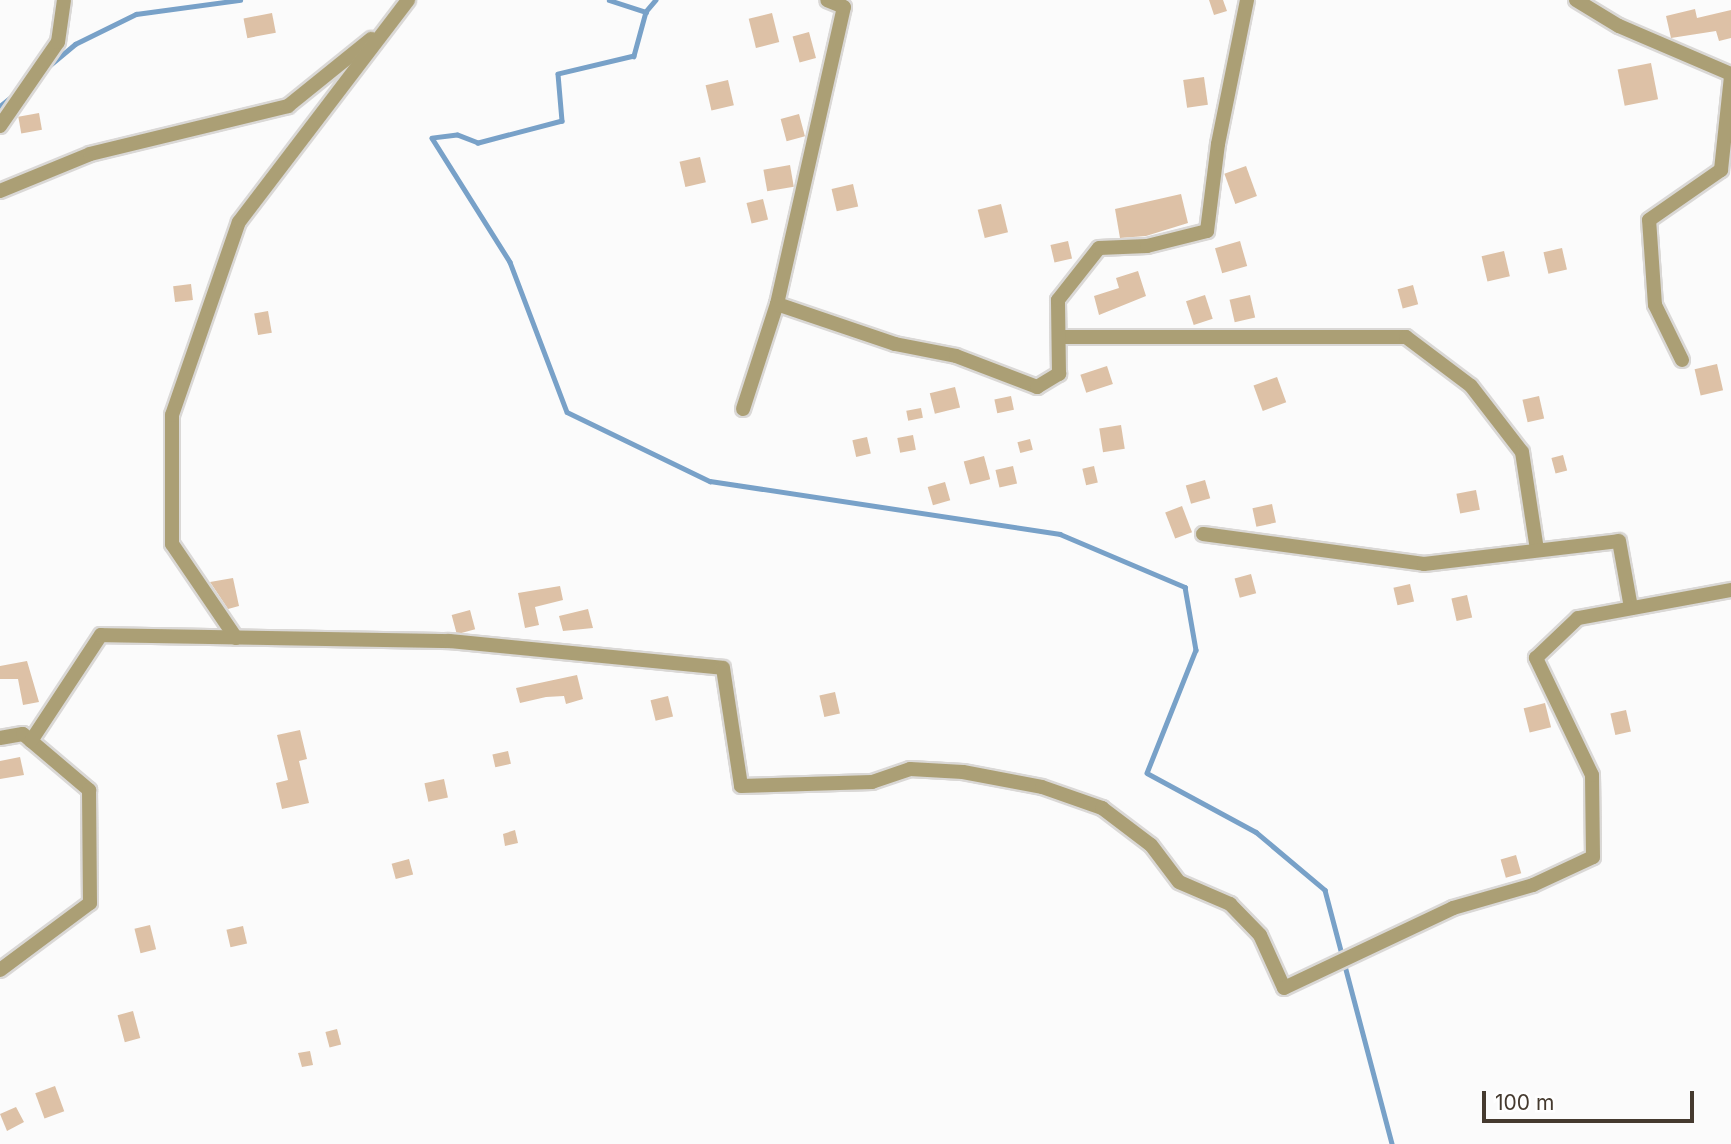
<!DOCTYPE html>
<html>
<head>
<meta charset="utf-8">
<style>
  body { margin:0 }
  #map { position:relative; width:1731px; height:1144px; overflow:hidden; background:#fbfbfb; font-family:Inter,sans-serif }
  div>[style] { position:absolute }
  [style*='--x'] { left:calc(var(--x)*1px); top:calc(var(--y)*1px); width:calc(var(--w)*1px); rotate:calc(var(--a)*1deg) }
  .stream>* { height:4.5px; margin:-2.25px; padding:0 2.25px; transform-origin:2.25px; border-radius:2.25px; background:#78a1c8 }
  .building>* { inset:0; background:#ddc1a6; transform-origin:0 0 }
  .roads { filter:drop-shadow(2px 0 #dad8d6) drop-shadow(-2px 0 #dad8d6) drop-shadow(0 2px #dad8d6) drop-shadow(0 -2px #dad8d6) }
  .minor>* { height:14px; margin:-7px; padding:0 7px; transform-origin:7px; border-radius:7px; background:#ab9f75 }
  .tertiary>* { height:14px; margin:-7px; padding:0 7px; transform-origin:7px; border-radius:7px; background:#ab9f75 }
  span { translate:-50% -50%; white-space:nowrap; text-align:center; line-height:1.15; -webkit-text-stroke:5px #fff; paint-order:stroke }
  .scale { position:absolute; left:1482px; top:1091px; width:212px; height:32px; box-sizing:border-box; border:4px solid #453a2f; border-top:0; padding-left:9px; font-size:21px; line-height:24px; white-space:nowrap; color:#453a2f; -webkit-text-stroke:5px #fff; paint-order:stroke }
</style>
</head>
<body>
<div id="map">
  <div class="stream">
    <i style="--x:609;--y:0;--w:39;--a:18"></i>
    <i style="--x:656;--y:0;--w:16;--a:130"></i>
    <i style="--x:646;--y:12;--w:46;--a:105.3"></i>
    <i style="--x:634;--y:56;--w:78;--a:166.7"></i>
    <i style="--x:558;--y:74;--w:47;--a:85.1"></i>
    <i style="--x:562;--y:121;--w:87;--a:165.3"></i>
    <i style="--x:478;--y:143;--w:22;--a:-159"></i>
    <i style="--x:457;--y:135;--w:25;--a:173"></i>
    <i style="--x:432;--y:138;--w:146;--a:57.8"></i>
    <i style="--x:510;--y:262;--w:160;--a:69.2"></i>
    <i style="--x:567;--y:412;--w:159;--a:25.8"></i>
    <i style="--x:710;--y:481;--w:354;--a:8.6"></i>
    <i style="--x:1060;--y:534;--w:136;--a:23"></i>
    <i style="--x:1185;--y:587;--w:64;--a:80.1"></i>
    <i style="--x:1196;--y:650;--w:132;--a:111.7"></i>
    <i style="--x:1147;--y:773;--w:124;--a:28.4"></i>
    <i style="--x:1256;--y:832;--w:90;--a:40"></i>
    <i style="--x:1325;--y:890;--w:263;--a:75.2"></i>
    <i style="--x:49;--y:66;--w:34;--a:-40"></i>
    <i style="--x:75;--y:44;--w:68;--a:-26.2"></i>
    <i style="--x:136;--y:14;--w:105;--a:-7.7"></i>
    <i style="--x:0;--y:106;--w:21;--a:-39"></i>
  </div>
  <div class="building">
    <i style="clip-path:polygon(1209px 0,1223px 0,1227px 11px,1214px 15px)"></i>
    <i style="clip-path:polygon(1695px 9px,1697px 18px,1731px 10px,1731px 38px,1719px 41px,1716px 31px,1671px 38px,1666px 16px)"></i>
    <i style="left:272px;top:13px;width:20px;height:29px;rotate:79deg"></i>
    <i style="left:772px;top:13px;width:30px;height:24px;rotate:76deg"></i>
    <i style="left:809px;top:32px;width:27px;height:17px;rotate:75deg"></i>
    <i style="left:1651px;top:63px;width:37px;height:34px;rotate:79deg"></i>
    <i style="left:1204px;top:77px;width:28px;height:21px;rotate:82deg"></i>
    <i style="left:728px;top:80px;width:26px;height:23px;rotate:77deg"></i>
    <i style="left:39px;top:113px;width:17px;height:21px;rotate:80deg"></i>
    <i style="left:799px;top:114px;width:23px;height:19px;rotate:75deg"></i>
    <i style="left:700px;top:157px;width:26px;height:21px;rotate:77deg"></i>
    <i style="left:790px;top:165px;width:22px;height:27px;rotate:80deg"></i>
    <i style="left:1246px;top:166px;width:32px;height:23px;rotate:70deg"></i>
    <i style="left:853px;top:184px;width:23px;height:22px;rotate:77deg"></i>
    <i style="clip-path:polygon(1181px 194px,1188px 223px,1146px 236px,1120px 238px,1115px 209px)"></i>
    <i style="left:763px;top:199px;width:21px;height:17px;rotate:76deg"></i>
    <i style="left:1001px;top:204px;width:29px;height:24px;rotate:76deg"></i>
    <i style="left:1068px;top:241px;width:18px;height:18px;rotate:77deg"></i>
    <i style="left:1240px;top:241px;width:26px;height:26px;rotate:74deg"></i>
    <i style="left:1562px;top:248px;width:22px;height:19px;rotate:77deg"></i>
    <i style="left:1504px;top:251px;width:26px;height:23px;rotate:77deg"></i>
    <i style="clip-path:polygon(1138px 271px,1146px 296px,1099px 315px,1094px 296px,1119px 288px,1116px 278px)"></i>
    <i style="left:191px;top:284px;width:16px;height:18px;rotate:83deg"></i>
    <i style="left:1413px;top:285px;width:20px;height:16px;rotate:75deg"></i>
    <i style="left:1205px;top:295px;width:25px;height:20px;rotate:72deg"></i>
    <i style="left:1250px;top:295px;width:23px;height:21px;rotate:77deg"></i>
    <i style="left:268px;top:311px;width:22px;height:14px;rotate:80deg"></i>
    <i style="left:1717px;top:364px;width:27px;height:23px;rotate:77deg"></i>
    <i style="left:1107px;top:366px;width:19px;height:28px;rotate:72deg"></i>
    <i style="left:1277px;top:377px;width:27px;height:25px;rotate:70deg"></i>
    <i style="left:955px;top:387px;width:21px;height:26px;rotate:76deg"></i>
    <i style="left:1011px;top:396px;width:14px;height:17px;rotate:78deg"></i>
    <i style="left:1539px;top:396px;width:23px;height:17px;rotate:77deg"></i>
    <i style="left:921px;top:408px;width:10px;height:15px;rotate:79deg"></i>
    <i style="left:1121px;top:425px;width:24px;height:22px;rotate:81deg"></i>
    <i style="left:913px;top:435px;width:15px;height:16px;rotate:79deg"></i>
    <i style="left:867px;top:437px;width:17px;height:15px;rotate:77deg"></i>
    <i style="left:1030px;top:439px;width:11px;height:13px;rotate:75deg"></i>
    <i style="left:1563px;top:455px;width:16px;height:12px;rotate:75deg"></i>
    <i style="left:984px;top:456px;width:24px;height:21px;rotate:75deg"></i>
    <i style="left:1013px;top:466px;width:18px;height:18px;rotate:77deg"></i>
    <i style="left:1094px;top:466px;width:17px;height:12px;rotate:77deg"></i>
    <i style="left:1205px;top:480px;width:19px;height:20px;rotate:74deg"></i>
    <i style="left:945px;top:482px;width:19px;height:18px;rotate:74deg"></i>
    <i style="left:1476px;top:490px;width:20px;height:20px;rotate:79deg"></i>
    <i style="left:1272px;top:504px;width:19px;height:20px;rotate:78deg"></i>
    <i style="left:1182px;top:506px;width:28px;height:18px;rotate:69deg"></i>
    <i style="left:1251px;top:574px;width:20px;height:17px;rotate:75deg"></i>
    <i style="clip-path:polygon(233px 578px,239px 606px,228px 609px,210px 582px)"></i>
    <i style="left:1410px;top:584px;width:18px;height:17px;rotate:77deg"></i>
    <i style="clip-path:polygon(560px 586px,563px 600px,535px 607px,539px 625px,525px 628px,518px 593px)"></i>
    <i style="left:1467px;top:595px;width:23px;height:16px;rotate:77deg"></i>
    <i style="clip-path:polygon(588px 609px,593px 628px,563px 631px,559px 616px)"></i>
    <i style="left:470px;top:610px;width:20px;height:19px;rotate:75deg"></i>
    <i style="clip-path:polygon(27px 661px,39px 702px,23px 705px,18px 679px,0 679px,0 666px)"></i>
    <i style="clip-path:polygon(577px 675px,583px 699px,566px 704px,564px 696px,546px 697px,520px 703px,516px 688px)"></i>
    <i style="left:835px;top:692px;width:22px;height:16px;rotate:77deg"></i>
    <i style="left:668px;top:696px;width:21px;height:18px;rotate:76deg"></i>
    <i style="left:1545px;top:703px;width:25px;height:22px;rotate:76deg"></i>
    <i style="left:1626px;top:710px;width:22px;height:16px;rotate:77deg"></i>
    <i style="clip-path:polygon(300px 730px,307px 759px,299px 761px,309px 803px,282px 809px,276px 783px,288px 780px,277px 735px)"></i>
    <i style="left:508px;top:751px;width:13px;height:16px;rotate:77deg"></i>
    <i style="clip-path:polygon(20px 757px,24px 775px,0 779px,0 761px)"></i>
    <i style="left:444px;top:779px;width:19px;height:20px;rotate:78deg"></i>
    <i style="clip-path:polygon(515px 830px,518px 843px,505px 846px,503px 834px)"></i>
    <i style="left:1516px;top:855px;width:19px;height:16px;rotate:74deg"></i>
    <i style="left:409px;top:859px;width:16px;height:18px;rotate:75deg"></i>
    <i style="left:150px;top:925px;width:25px;height:16px;rotate:76deg"></i>
    <i style="left:243px;top:926px;width:18px;height:17px;rotate:77deg"></i>
    <i style="left:133px;top:1011px;width:28px;height:16px;rotate:75deg"></i>
    <i style="left:337px;top:1029px;width:16px;height:12px;rotate:75deg"></i>
    <i style="clip-path:polygon(310px 1051px,313px 1065px,302px 1067px,298px 1053px)"></i>
    <i style="left:55px;top:1086px;width:27px;height:21px;rotate:70deg"></i>
    <i style="clip-path:polygon(16px 1107px,24px 1122px,7px 1131px,0 1114px)"></i>
  </div>
  <div class="roads">
    <div class="minor">
      <i style="--x:0;--y:126;--w:102;--a:-55.4"></i>
      <i style="--x:58;--y:42;--w:42;--a:-81.9"></i>
      <i style="--x:0;--y:191;--w:97;--a:-22.3"></i>
      <i style="--x:90;--y:154;--w:204;--a:-13.6"></i>
      <i style="--x:288;--y:106;--w:107;--a:-38.9"></i>
      <i style="--x:777;--y:304;--w:304;--a:-77.3"></i>
      <i style="--x:844;--y:7;--w:18;--a:-158"></i>
      <i style="--x:1060;--y:337;--w:346;--a:0"></i>
      <i style="--x:1406;--y:337;--w:81;--a:37"></i>
      <i style="--x:1471;--y:386;--w:83;--a:52.3"></i>
      <i style="--x:1522;--y:452;--w:99;--a:81.3"></i>
      <i style="--x:1682;--y:360;--w:61;--a:-116.1"></i>
      <i style="--x:1655;--y:305;--w:85;--a:-94"></i>
      <i style="--x:1649;--y:220;--w:88;--a:-34.8"></i>
      <i style="--x:1721;--y:170;--w:95;--a:-83.9"></i>
      <i style="--x:743;--y:409;--w:110;--a:-72.1"></i>
      <i style="--x:777;--y:304;--w:125;--a:18.7"></i>
      <i style="--x:895;--y:344;--w:62;--a:11.1"></i>
      <i style="--x:956;--y:356;--w:87;--a:20.9"></i>
      <i style="--x:1037;--y:387;--w:26;--a:-31"></i>
      <i style="--x:1059;--y:374;--w:74;--a:-90.8"></i>
      <i style="--x:1058;--y:300;--w:66;--a:-51.7"></i>
      <i style="--x:1099;--y:248;--w:48;--a:-2.4"></i>
      <i style="--x:1147;--y:246;--w:62;--a:-14"></i>
      <i style="--x:1207;--y:231;--w:88;--a:-82.8"></i>
      <i style="--x:1218;--y:144;--w:147;--a:-78.6"></i>
      <i style="--x:1203;--y:534;--w:223;--a:7.7"></i>
      <i style="--x:1424;--y:564;--w:196;--a:-6.7"></i>
      <i style="--x:1619;--y:541;--w:68;--a:79.8"></i>
      <i style="--x:236;--y:638;--w:114;--a:-124.2"></i>
      <i style="--x:172;--y:544;--w:129;--a:-90"></i>
      <i style="--x:172;--y:415;--w:204;--a:-70.9"></i>
      <i style="--x:239;--y:222;--w:279;--a:-52.7"></i>
      <i style="--x:0;--y:738;--w:23;--a:-10"></i>
      <i style="--x:23;--y:734;--w:87;--a:40.3"></i>
      <i style="--x:89;--y:790;--w:113;--a:89.5"></i>
      <i style="--x:90;--y:903;--w:112;--a:143.3"></i>
      <i style="--x:31;--y:741;--w:127;--a:-56.6"></i>
      <i style="--x:101;--y:635;--w:348;--a:1"></i>
      <i style="--x:449;--y:641;--w:275;--a:5.6"></i>
      <i style="--x:723;--y:668;--w:119;--a:81.3"></i>
      <i style="--x:741;--y:786;--w:131;--a:-1.7"></i>
      <i style="--x:872;--y:782;--w:40;--a:-18.9"></i>
      <i style="--x:910;--y:769;--w:53;--a:3.2"></i>
      <i style="--x:963;--y:772;--w:80;--a:10.8"></i>
      <i style="--x:1042;--y:787;--w:64;--a:19.3"></i>
      <i style="--x:1102;--y:808;--w:61;--a:37.1"></i>
      <i style="--x:1151;--y:845;--w:46;--a:52.9"></i>
      <i style="--x:1179;--y:882;--w:56;--a:23.3"></i>
      <i style="--x:1230;--y:904;--w:43;--a:45.9"></i>
      <i style="--x:1260;--y:935;--w:58;--a:65.6"></i>
      <i style="--x:1284;--y:988;--w:187;--a:-25.3"></i>
      <i style="--x:1453;--y:908;--w:83;--a:-16"></i>
      <i style="--x:1533;--y:885;--w:66;--a:-25"></i>
      <i style="--x:1593;--y:857;--w:82;--a:-90.7"></i>
      <i style="--x:1592;--y:775;--w:130;--a:-115.6"></i>
      <i style="--x:1536;--y:658;--w:58;--a:-43.6"></i>
      <i style="--x:1578;--y:618;--w:156;--a:-10.4"></i>
    </div>
    <div class="tertiary">
      <i style="--x:1576;--y:0;--w:50;--a:31.2"></i>
      <i style="--x:1619;--y:26;--w:122;--a:23.2"></i>
    </div>
  </div>
  <div class="scale">100 m</div>
</div>
</body>
</html>
